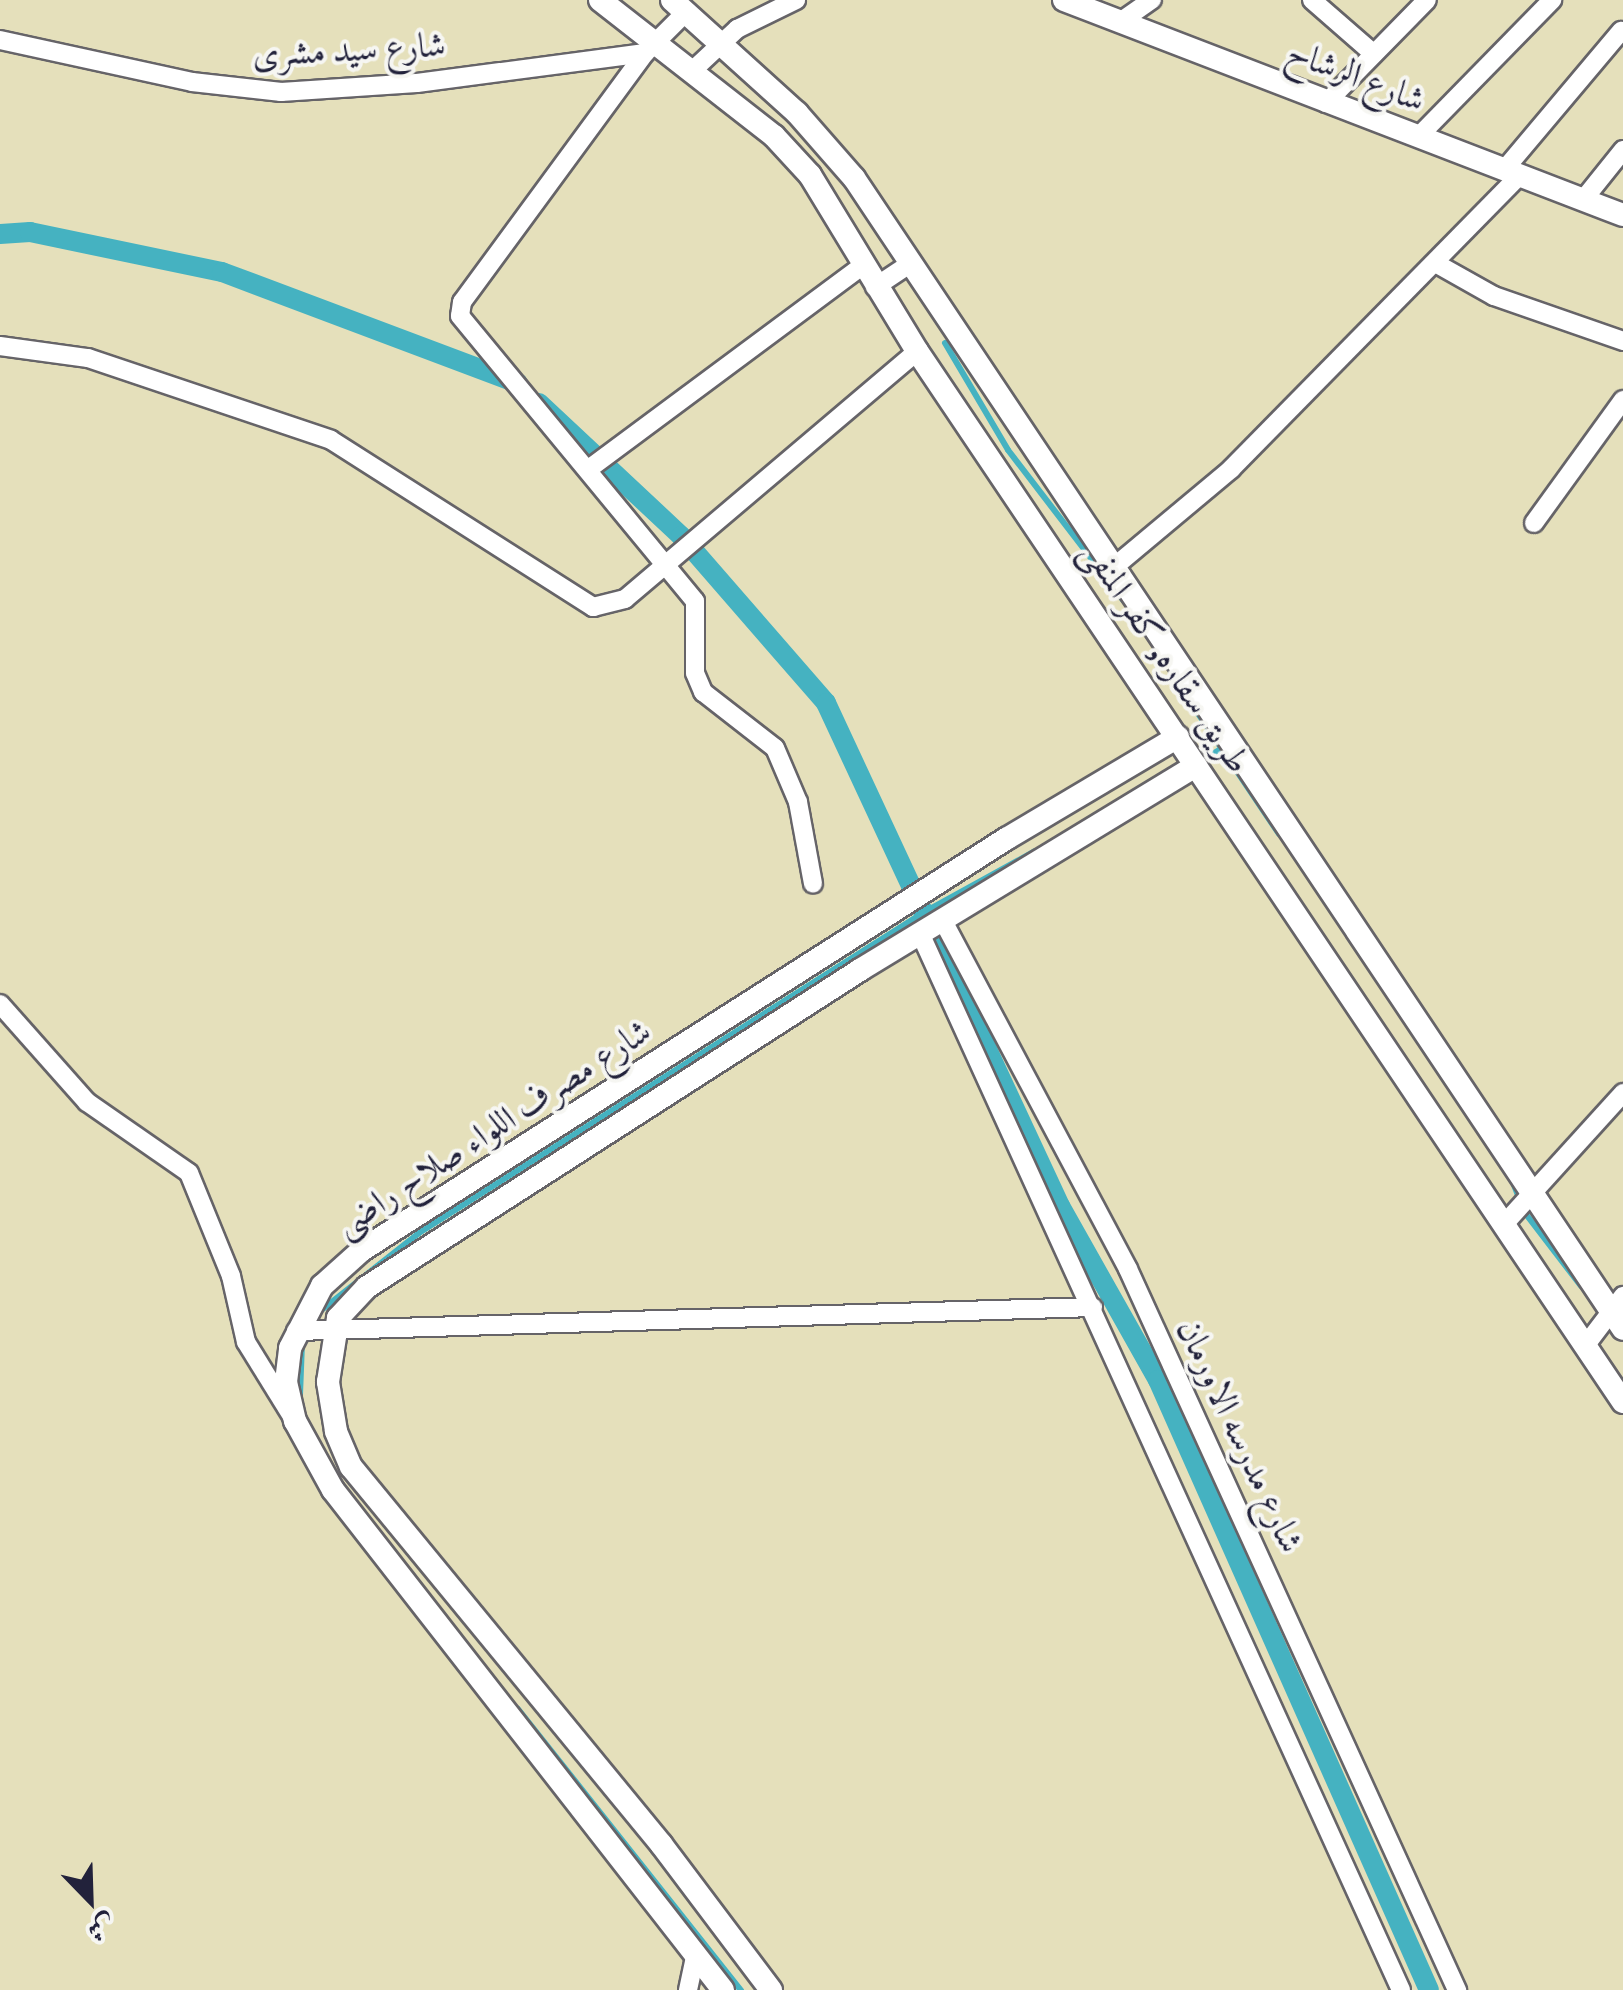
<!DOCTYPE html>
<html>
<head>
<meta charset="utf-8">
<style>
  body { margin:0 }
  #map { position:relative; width:1623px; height:1990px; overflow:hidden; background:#e5e0bb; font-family:"IM FELL Great Primer",Amiri,serif }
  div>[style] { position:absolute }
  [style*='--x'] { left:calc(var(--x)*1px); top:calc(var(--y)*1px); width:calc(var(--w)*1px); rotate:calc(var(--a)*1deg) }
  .stream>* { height:6px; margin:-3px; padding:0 3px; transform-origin:3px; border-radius:3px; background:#45b2c1 }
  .canal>* { height:20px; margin:-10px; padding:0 10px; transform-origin:10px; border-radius:10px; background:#45b2c1 }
  .roads { filter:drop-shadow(2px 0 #666468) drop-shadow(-2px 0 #666468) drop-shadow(0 2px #666468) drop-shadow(0 -2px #666468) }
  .minor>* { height:18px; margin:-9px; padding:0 9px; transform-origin:9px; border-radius:9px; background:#fff }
  .tertiary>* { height:22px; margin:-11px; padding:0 11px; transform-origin:11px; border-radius:11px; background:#fff }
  span { translate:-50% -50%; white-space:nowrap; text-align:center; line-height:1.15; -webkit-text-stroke:8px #f6f6f2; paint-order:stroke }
  .street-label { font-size:35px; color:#22223b }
  .north { position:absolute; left:40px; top:1850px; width:100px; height:100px; -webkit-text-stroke:8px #f6f6f2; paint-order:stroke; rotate:157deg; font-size:28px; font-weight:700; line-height:40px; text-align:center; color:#22223b }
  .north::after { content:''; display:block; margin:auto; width:35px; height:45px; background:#22223b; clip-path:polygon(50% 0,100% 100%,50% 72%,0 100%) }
</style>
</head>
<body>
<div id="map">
  <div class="stream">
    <i style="--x:945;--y:343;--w:124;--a:59.5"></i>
    <i style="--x:1008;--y:450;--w:190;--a:52.5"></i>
    <i style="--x:1191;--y:703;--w:158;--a:56.1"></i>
    <i style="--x:1207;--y:757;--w:16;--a:-30"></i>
    <i style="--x:1514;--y:1185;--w:30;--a:69"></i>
    <i style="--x:1525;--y:1213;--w:92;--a:52.5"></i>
    <i style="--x:319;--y:1312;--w:127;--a:-38.3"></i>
    <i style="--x:419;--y:1233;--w:595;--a:-32.43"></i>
    <i style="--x:921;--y:914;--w:130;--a:-28.9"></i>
    <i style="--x:300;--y:1395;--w:53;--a:-87.8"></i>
    <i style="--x:518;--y:1709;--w:359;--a:51.6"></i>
  </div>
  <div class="canal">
    <i style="--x:0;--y:234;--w:30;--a:-4"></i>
    <i style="--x:30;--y:232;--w:196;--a:11.8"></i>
    <i style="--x:222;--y:272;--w:316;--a:20.6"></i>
    <i style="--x:539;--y:403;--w:195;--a:43.1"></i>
    <i style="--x:681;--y:536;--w:221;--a:49"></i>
    <i style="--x:826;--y:703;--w:555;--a:65.05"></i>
    <i style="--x:1060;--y:1206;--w:200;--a:60.6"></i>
    <i style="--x:1158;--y:1380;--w:667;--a:66.05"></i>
  </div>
  <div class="roads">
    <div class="minor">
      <i style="--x:1312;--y:0;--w:82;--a:41.1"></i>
      <i style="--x:686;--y:12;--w:58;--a:135"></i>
      <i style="--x:645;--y:53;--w:309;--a:126.3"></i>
      <i style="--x:462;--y:302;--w:14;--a:98"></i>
      <i style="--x:460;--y:316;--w:369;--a:50.5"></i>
      <i style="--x:695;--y:601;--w:72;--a:90"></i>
      <i style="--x:695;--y:673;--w:21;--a:67"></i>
      <i style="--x:703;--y:692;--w:91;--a:37.9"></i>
      <i style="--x:775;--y:748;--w:59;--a:66.9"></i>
      <i style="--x:798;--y:802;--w:83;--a:79.6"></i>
      <i style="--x:1120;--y:22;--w:39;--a:-35"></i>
      <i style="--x:0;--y:40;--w:197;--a:12.3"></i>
      <i style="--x:192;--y:82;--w:90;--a:6.4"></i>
      <i style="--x:281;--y:92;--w:136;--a:-3.8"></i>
      <i style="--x:417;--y:83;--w:230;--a:-7.5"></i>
      <i style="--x:692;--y:71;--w:62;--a:-43"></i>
      <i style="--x:737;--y:29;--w:66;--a:-26.2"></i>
      <i style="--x:1326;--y:103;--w:144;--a:-45.6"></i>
      <i style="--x:1418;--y:137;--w:192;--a:-45.6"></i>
      <i style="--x:1504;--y:170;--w:182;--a:-49.9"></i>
      <i style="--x:1583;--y:200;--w:64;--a:-51.3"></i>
      <i style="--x:1437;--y:264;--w:65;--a:29.3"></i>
      <i style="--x:1494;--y:296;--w:137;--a:19.2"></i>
      <i style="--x:875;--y:287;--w:43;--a:-33.7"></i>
      <i style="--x:0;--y:346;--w:89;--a:7.8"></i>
      <i style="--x:88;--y:358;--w:256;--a:18.6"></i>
      <i style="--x:331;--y:440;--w:311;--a:32.5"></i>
      <i style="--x:593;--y:607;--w:33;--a:-14"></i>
      <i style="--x:625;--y:599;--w:383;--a:-40.3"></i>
      <i style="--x:590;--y:468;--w:339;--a:-36.6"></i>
      <i style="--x:1534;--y:523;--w:152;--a:-54.1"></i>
      <i style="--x:1114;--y:567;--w:153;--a:-39.9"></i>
      <i style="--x:1231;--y:469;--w:411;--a:-45.5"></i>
      <i style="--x:942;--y:919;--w:396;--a:62"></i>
      <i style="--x:1128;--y:1269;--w:793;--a:65.47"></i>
      <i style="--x:920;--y:933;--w:1161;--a:65.53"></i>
      <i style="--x:0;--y:1004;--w:131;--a:48.4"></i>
      <i style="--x:87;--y:1102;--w:124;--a:34.8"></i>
      <i style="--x:189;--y:1173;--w:111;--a:67.8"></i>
      <i style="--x:231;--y:1276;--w:68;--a:77.2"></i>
      <i style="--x:246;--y:1342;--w:89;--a:58.3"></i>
      <i style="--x:1507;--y:1221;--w:173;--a:-47.8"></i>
      <i style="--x:296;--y:1331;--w:797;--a:-1.72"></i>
      <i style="--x:1585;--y:1346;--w:63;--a:-52.8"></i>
      <i style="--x:688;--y:1990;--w:38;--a:-78"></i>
    </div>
    <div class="tertiary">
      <i style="--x:600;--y:0;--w:221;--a:38"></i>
      <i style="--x:774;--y:136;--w:53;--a:47.3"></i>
      <i style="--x:810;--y:175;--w:206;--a:58.7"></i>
      <i style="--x:917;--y:351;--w:1266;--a:56.11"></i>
      <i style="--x:672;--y:0;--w:169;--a:42.1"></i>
      <i style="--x:797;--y:113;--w:86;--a:48.8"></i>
      <i style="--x:854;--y:178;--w:1384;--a:56.25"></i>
      <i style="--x:1064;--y:0;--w:599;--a:21.04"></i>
      <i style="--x:723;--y:1990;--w:634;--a:-127.95"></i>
      <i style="--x:333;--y:1490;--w:79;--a:-118.8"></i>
      <i style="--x:295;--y:1421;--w:40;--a:-103"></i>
      <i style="--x:286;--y:1382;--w:34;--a:-83"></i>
      <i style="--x:290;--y:1348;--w:70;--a:-62.7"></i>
      <i style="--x:322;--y:1286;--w:54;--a:-42"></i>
      <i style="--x:362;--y:1250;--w:764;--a:-32.55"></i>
      <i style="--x:1006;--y:839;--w:200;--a:-30.7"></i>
      <i style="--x:771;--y:1990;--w:183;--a:-127"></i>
      <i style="--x:661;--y:1844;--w:488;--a:-129.4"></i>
      <i style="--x:351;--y:1467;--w:39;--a:-113"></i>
      <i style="--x:336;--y:1431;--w:50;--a:-99.3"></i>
      <i style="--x:328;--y:1382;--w:65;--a:-81.1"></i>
      <i style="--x:338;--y:1318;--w:42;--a:-46.9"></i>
      <i style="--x:367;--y:1287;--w:586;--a:-32.74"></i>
      <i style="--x:860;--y:970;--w:393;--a:-31.3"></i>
    </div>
  </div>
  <div class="street-label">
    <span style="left:349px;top:50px;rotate:-3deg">شارع سيد مشرى</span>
    <span style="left:1356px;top:76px;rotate:21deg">شارع الرشاح</span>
    <span style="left:1166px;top:657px;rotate:56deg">طريق سقاره, كفر المنفى</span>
    <span style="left:493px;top:1128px;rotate:-33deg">شارع مصرف اللواء صلاح راضى</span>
    <span style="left:1240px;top:1436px;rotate:65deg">شارع مدرسه الاورمان</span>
  </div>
  <div class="north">ش</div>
</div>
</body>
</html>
